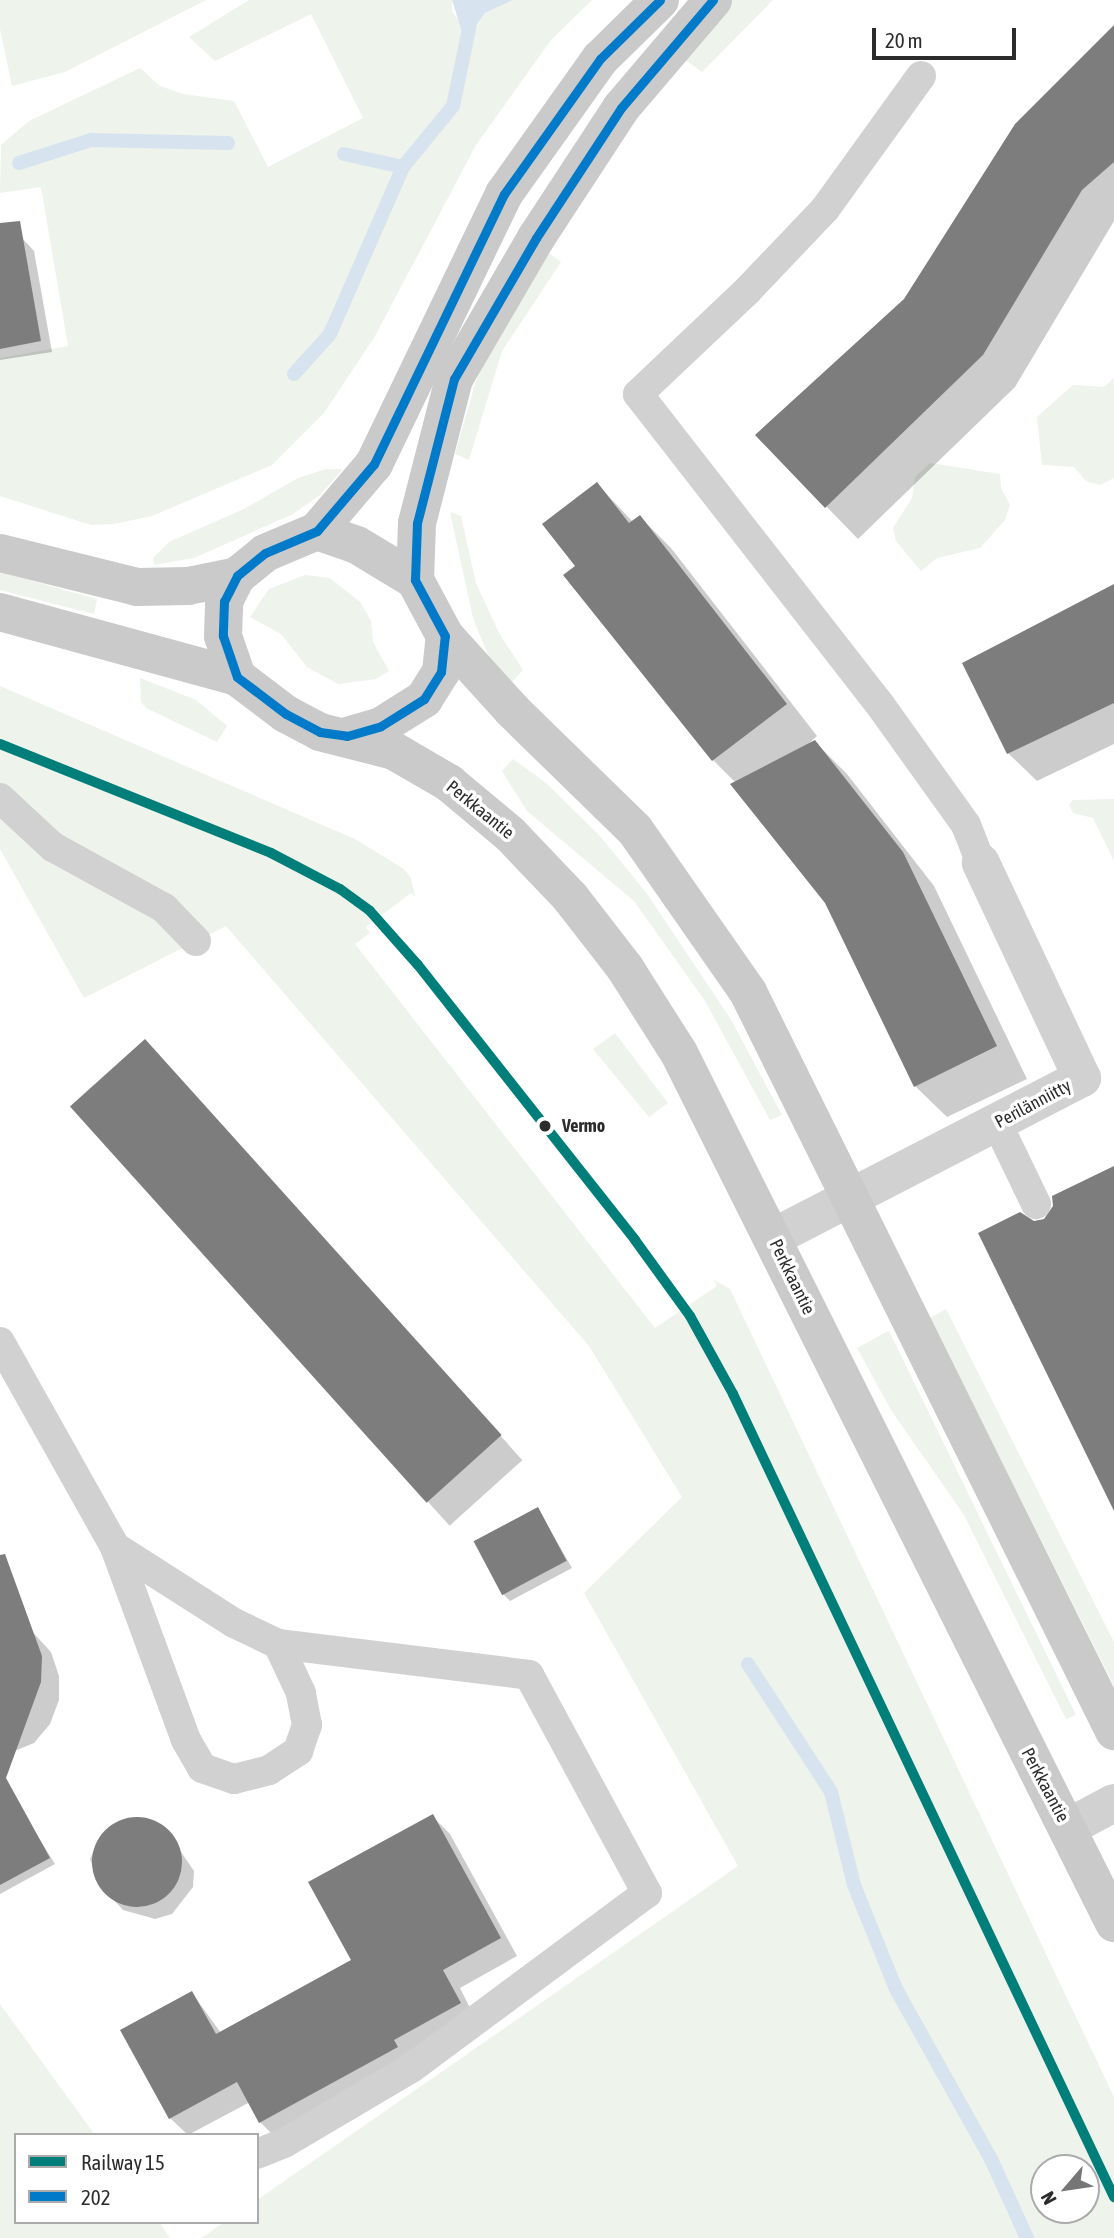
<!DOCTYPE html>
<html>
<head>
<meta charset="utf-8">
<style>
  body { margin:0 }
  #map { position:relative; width:1114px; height:2238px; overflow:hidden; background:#fff; font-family:"Asap Condensed",sans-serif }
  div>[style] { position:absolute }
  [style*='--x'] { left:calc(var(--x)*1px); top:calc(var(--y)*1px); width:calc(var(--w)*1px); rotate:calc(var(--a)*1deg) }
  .green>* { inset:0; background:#eef3eb }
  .water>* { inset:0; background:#d7e4f0 }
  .shadow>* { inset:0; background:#0003; transform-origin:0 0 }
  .stream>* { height:14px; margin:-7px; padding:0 7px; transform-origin:7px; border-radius:7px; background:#d7e4f0 }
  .building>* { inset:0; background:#7d7d7d; transform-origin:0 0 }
  .round { border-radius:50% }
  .service>* { height:30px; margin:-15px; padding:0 15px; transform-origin:15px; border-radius:15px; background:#d1d1d1 }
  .minor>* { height:38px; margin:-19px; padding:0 19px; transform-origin:19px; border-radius:19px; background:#d1d1d1 }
  .secondary>* { height:38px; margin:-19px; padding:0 19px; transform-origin:19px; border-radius:19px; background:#cacaca }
  .bus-1>* { height:9px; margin:-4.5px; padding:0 4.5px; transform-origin:4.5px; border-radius:4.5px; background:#007ac9 }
  .rail-1>* { height:10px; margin:-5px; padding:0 5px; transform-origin:5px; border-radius:5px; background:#007e79 }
  .dots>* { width:19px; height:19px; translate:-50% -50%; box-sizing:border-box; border:4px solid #fff; border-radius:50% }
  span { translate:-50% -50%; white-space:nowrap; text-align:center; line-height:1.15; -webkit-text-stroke:7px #fff; paint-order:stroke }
  .street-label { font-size:18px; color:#2c2c2c }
  .stop-label { font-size:18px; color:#2c2c2c; font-weight:700 }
  .left { translate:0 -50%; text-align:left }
  .legend { position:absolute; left:14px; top:2133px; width:245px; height:91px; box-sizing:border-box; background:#fff; border:2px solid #ababab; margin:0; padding:9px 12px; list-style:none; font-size:21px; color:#2c2c2c }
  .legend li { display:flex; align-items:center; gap:14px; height:35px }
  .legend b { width:35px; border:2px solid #ababab }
  .north { position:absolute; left:1030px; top:2154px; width:70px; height:70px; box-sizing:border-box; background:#fff; border:2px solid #ababab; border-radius:50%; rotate:241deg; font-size:19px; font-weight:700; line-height:28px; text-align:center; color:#2c2c2c }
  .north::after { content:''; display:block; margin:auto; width:24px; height:32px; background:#767676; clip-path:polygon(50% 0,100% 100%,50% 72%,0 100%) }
  .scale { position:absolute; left:872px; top:28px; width:144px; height:32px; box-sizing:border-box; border:4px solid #2c2c2c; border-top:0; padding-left:9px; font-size:21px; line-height:24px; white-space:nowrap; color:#2c2c2c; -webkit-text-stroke:5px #fff; paint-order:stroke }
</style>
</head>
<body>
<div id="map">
  <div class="green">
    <i style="clip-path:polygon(0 0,206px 0,65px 72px,12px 86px,0 29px)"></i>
    <i style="clip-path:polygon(249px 0,452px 0,452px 11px,470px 38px,485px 13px,513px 0,592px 0,551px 40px,476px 145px,375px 336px,324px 413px,272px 465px,152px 516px,114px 524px,91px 525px,0 496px,0 358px,68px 346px,41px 187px,0 193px,1px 145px,29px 121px,140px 68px,160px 86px,183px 94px,234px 101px,268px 167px,363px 118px,311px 14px,215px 61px,189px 37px)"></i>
    <i style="clip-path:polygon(727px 0,773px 0,702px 72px,684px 59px)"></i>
    <i style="clip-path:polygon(546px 251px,561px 262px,502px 351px,469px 460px,455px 454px,475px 384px,497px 330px)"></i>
    <i style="clip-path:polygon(1114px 378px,1114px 478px,1100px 485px,1086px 481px,1074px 467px,1042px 465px,1037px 417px,1073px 385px,1104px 387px)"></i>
    <i style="clip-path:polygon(930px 463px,1000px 474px,1001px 488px,1010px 505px,1005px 520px,980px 548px,937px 558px,921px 571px,896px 541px,893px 528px,912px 498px,915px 477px)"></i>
    <i style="clip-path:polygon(326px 469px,343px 469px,320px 495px,293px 514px,194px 558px,154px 565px,153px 558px,169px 542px,244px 509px,298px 478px)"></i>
    <i style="clip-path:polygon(450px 512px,461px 516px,476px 583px,499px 633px,523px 670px,511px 683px,490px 660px,473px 618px)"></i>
    <i style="clip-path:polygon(0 572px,97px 599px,94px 614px,0 590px)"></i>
    <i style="clip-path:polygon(305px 575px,330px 578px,360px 602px,371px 621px,373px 642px,389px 671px,376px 679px,338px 684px,307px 667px,281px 634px,250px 617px,269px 589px)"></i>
    <i style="clip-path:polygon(140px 678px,196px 700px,227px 726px,217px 742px,146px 708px,141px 702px)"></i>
    <i style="clip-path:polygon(evenodd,0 686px,355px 839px,404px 869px,411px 878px,415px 897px,411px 893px,366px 927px,370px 933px,355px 944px,655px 1328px,717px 1286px,714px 1280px,730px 1289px,1114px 2097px,1114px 2238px,202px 2238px,224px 2222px,257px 2222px,257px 2200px,738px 1866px,584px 1593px,682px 1497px,589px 1346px,226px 926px,84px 998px,0 849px,0 686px,1044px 2168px,1086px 2168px,1086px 2210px,1044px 2210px,1044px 2168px)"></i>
    <i style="clip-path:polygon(513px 759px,546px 783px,599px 835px,645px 891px,730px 1018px,782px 1115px,770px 1120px,705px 1001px,634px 901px,527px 811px,502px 771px)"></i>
    <i style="clip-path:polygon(1114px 799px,1114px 861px,1093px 818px,1073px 813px,1069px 805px,1073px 800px)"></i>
    <i style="clip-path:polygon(615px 1033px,668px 1103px,649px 1117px,593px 1049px)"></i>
    <i style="clip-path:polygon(946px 1309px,1114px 1642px,1114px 1686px,930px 1318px)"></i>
    <i style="clip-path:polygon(888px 1331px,889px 1331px,1076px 1715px,1066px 1719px,964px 1515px,891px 1410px,857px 1348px)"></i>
    <i style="clip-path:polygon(0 2004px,95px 2135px,16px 2135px,16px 2222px,159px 2222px,170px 2238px,0 2238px)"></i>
  </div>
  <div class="water">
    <i style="clip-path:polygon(452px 0,513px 0,485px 13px,465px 42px)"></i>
  </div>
  <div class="shadow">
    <i style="clip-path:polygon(1114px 28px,1114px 221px,1015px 387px,858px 539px,757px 435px,906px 300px)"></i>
    <i style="clip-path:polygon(23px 239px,34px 251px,52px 352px,0 360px,0 243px)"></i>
    <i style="clip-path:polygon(597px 484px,633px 522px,640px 517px,671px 548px,817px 736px,804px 748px,815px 742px,847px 774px,934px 886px,1027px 1079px,947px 1117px,915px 1086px,826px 902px,736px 783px,713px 760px,577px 567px)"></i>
    <i style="clip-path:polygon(1114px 586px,1114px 744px,1037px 781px,1008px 753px)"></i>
    <i style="left:145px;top:1041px;width:564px;height:98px;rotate:48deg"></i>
    <i style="clip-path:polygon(538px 1509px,572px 1568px,510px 1601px,504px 1595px)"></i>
    <i style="clip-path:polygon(0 1604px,16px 1614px,51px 1652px,59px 1676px,59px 1700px,50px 1724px,34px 1743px,0 1757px)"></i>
    <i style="clip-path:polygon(432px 1816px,450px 1834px,517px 1956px,460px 1988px,477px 2022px,278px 2140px,260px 2122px,250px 2102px,188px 2135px,170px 2118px,192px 1993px,221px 2033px,353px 1961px)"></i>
    <i style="clip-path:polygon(132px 1818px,149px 1819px,164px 1827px,194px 1871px,193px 1887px,172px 1914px,155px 1919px,123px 1910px,98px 1883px,90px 1859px,102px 1834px)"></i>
    <i style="clip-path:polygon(27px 1819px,55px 1864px,0 1894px,0 1833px)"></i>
  </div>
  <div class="stream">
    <i style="--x:344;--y:154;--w:60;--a:12.4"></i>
    <i style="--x:19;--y:163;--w:76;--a:-17.7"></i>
    <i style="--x:91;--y:140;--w:137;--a:1.3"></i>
    <i style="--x:294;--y:374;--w:54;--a:-48"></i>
    <i style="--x:330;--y:334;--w:182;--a:-66.4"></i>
    <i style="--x:403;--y:167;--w:79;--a:-50.7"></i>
    <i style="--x:453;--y:106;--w:108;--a:-78.3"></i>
    <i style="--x:748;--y:1664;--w:153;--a:57"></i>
    <i style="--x:831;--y:1792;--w:96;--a:76.1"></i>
    <i style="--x:854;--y:1885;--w:112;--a:68"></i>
    <i style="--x:896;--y:1989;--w:195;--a:60.8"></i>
    <i style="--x:991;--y:2159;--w:87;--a:65.5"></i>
  </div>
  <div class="building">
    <i style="clip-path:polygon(1114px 25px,1114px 162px,1082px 190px,983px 355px,825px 508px,755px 435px,904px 299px,1015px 124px)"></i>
    <i style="clip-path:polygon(20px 221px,41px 341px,0 349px,0 223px)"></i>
    <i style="clip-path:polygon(597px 482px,629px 523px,640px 515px,787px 704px,712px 761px,563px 575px,575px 566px,542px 524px)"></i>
    <i style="clip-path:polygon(1114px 584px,1114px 703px,1007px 754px,962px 663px)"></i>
    <i style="clip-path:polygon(815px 740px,903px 852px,997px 1046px,914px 1087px,825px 903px,730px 784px)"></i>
    <i style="left:145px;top:1039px;width:533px;height:101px;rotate:48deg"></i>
    <i style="clip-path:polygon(1114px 1166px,1114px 1511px,978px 1233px,1020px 1212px,1034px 1221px,1044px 1219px,1053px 1206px,1052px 1196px)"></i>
    <i style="left:538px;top:1507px;width:61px;height:73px;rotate:62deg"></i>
    <i style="clip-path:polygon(5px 1554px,42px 1656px,41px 1682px,6px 1778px,50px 1858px,0 1885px,0 1555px)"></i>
    <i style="clip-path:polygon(433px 1814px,501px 1938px,443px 1970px,461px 2003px,394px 2040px,398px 2047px,259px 2123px,237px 2082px,169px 2119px,120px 2030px,192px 1991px,216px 2034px,351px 1960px,308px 1882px)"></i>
    <i class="round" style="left:92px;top:1817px;width:90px;height:90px"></i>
  </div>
  <div class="service">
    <i style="--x:921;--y:76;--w:164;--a:125.8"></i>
    <i style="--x:825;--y:209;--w:113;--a:133.6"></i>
    <i style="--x:747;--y:291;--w:150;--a:136.6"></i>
    <i style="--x:638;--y:394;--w:390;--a:52.1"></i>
    <i style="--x:878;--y:702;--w:151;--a:54.4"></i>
    <i style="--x:966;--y:825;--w:41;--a:68.5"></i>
    <i style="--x:0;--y:798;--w:72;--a:42.8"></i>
    <i style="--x:53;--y:847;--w:127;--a:28.8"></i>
    <i style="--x:164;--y:908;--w:46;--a:45.9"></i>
    <i style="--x:997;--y:1123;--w:90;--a:64.3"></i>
    <i style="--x:0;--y:1342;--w:235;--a:60.7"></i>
    <i style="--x:115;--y:1547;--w:141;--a:32.6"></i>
    <i style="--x:234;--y:1623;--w:49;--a:25.5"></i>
    <i style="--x:278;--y:1644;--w:253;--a:7"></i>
    <i style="--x:529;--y:1675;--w:248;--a:61.6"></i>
    <i style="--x:647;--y:1893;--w:294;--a:143.4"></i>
    <i style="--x:411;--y:2068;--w:147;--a:149.4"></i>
    <i style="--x:284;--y:2143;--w:29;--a:158"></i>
    <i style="--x:115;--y:1547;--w:206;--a:69.8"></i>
    <i style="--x:186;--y:1740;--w:32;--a:60"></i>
    <i style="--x:202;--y:1768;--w:34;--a:19"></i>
    <i style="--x:234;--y:1779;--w:36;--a:-14"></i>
    <i style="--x:269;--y:1770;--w:35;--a:-33"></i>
    <i style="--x:298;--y:1751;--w:28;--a:-71"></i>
    <i style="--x:307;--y:1725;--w:33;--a:-101"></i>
    <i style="--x:301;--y:1693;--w:54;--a:-115.1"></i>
  </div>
  <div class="minor">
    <i style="--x:772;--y:1238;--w:349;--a:-27.3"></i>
    <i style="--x:1082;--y:1078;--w:238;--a:-115.2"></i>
    <i style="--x:1067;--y:1828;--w:53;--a:-28"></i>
  </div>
  <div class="secondary">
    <i style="--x:317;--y:531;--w:88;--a:-49.6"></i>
    <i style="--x:374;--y:464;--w:300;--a:-64.3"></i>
    <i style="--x:504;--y:194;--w:166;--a:-54.6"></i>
    <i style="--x:600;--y:59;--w:84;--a:-44.5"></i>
    <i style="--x:0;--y:553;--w:141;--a:13.9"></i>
    <i style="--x:137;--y:587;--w:51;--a:-1.1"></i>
    <i style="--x:188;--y:586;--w:50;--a:-11.5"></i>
    <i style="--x:415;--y:580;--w:64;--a:61.8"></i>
    <i style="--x:445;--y:636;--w:100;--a:47.8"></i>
    <i style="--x:512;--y:710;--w:172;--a:44.3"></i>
    <i style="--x:635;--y:830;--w:198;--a:55.1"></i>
    <i style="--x:748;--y:992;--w:825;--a:63.65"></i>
    <i style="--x:415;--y:580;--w:57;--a:-88"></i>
    <i style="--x:417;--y:523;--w:149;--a:-75.6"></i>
    <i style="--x:454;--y:379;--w:163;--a:-59.8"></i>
    <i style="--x:536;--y:238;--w:155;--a:-56.8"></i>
    <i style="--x:621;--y:108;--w:142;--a:-49.6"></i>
    <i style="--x:0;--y:612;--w:246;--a:15.3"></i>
    <i style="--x:237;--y:677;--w:61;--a:37.1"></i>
    <i style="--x:286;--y:714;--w:38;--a:28"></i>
    <i style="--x:320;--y:732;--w:76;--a:14.4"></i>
    <i style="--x:394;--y:751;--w:64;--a:30.2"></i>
    <i style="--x:449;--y:783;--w:80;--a:39.9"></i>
    <i style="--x:510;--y:834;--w:87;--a:46.4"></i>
    <i style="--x:570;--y:897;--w:90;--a:52.2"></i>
    <i style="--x:625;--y:968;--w:101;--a:57.6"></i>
    <i style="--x:679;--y:1053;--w:973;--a:63.43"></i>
    <i style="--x:237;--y:677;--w:43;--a:-108.9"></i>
    <i style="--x:223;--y:636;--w:35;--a:-88"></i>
    <i style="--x:224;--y:601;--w:28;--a:-63"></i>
    <i style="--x:237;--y:576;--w:36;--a:-39"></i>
    <i style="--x:265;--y:553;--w:56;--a:-22.9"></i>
    <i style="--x:317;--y:531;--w:42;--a:19.3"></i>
    <i style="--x:357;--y:545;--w:68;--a:31.1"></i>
    <i style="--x:347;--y:736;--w:35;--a:-16"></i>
    <i style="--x:381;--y:726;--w:51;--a:-32.1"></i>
    <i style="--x:424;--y:699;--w:32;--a:-58"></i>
    <i style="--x:441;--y:672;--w:36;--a:-84"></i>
  </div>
  <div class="bus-1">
    <i style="--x:660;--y:0;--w:84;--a:135.5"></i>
    <i style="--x:600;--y:59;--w:166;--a:125.4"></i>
    <i style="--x:504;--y:194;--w:300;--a:115.7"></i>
    <i style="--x:374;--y:464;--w:88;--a:130.4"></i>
    <i style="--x:317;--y:531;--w:56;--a:157.1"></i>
    <i style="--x:265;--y:553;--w:36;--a:141"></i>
    <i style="--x:237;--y:576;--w:28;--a:117"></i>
    <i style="--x:224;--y:601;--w:35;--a:92"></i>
    <i style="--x:223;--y:636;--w:43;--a:71.1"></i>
    <i style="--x:237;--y:677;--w:61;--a:37.1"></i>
    <i style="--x:286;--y:714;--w:38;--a:28"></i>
    <i style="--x:320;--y:732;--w:27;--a:8"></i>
    <i style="--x:347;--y:736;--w:35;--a:-16"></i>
    <i style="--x:381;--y:726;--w:51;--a:-32.1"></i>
    <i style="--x:424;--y:699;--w:32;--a:-58"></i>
    <i style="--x:441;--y:672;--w:36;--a:-84"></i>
    <i style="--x:445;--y:636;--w:64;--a:-118.2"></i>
    <i style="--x:415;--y:580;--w:57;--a:-88"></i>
    <i style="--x:417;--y:523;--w:149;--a:-75.6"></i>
    <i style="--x:454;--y:379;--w:163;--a:-59.8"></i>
    <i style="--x:536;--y:238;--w:155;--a:-56.8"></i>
    <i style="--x:621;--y:108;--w:142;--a:-49.6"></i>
  </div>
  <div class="rail-1">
    <i style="--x:0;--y:744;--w:292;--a:21.9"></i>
    <i style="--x:271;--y:853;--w:78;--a:27.6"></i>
    <i style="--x:340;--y:889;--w:37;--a:36"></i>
    <i style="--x:370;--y:911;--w:72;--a:48.4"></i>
    <i style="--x:418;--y:965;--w:350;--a:51.7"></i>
    <i style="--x:635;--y:1240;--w:94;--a:54.1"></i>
    <i style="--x:690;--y:1316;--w:89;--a:61.1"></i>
    <i style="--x:733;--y:1394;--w:889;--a:64.62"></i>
  </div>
  <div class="dots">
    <i style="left:545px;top:1126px;background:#2c2c2c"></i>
  </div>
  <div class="street-label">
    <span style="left:480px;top:810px;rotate:39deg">Perkkaantie</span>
    <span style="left:1033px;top:1104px;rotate:-28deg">Perilänniitty</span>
    <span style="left:792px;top:1277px;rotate:64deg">Perkkaantie</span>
    <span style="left:1045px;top:1785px;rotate:62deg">Perkkaantie</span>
  </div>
  <div class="stop-label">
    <span class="left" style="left:562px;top:1126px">Vermo</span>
  </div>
  <ul class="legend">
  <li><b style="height:9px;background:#007e79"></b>Railway 15</li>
  <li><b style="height:9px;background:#007ac9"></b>202</li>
  </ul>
  <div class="north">N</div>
  <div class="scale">20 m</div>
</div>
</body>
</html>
